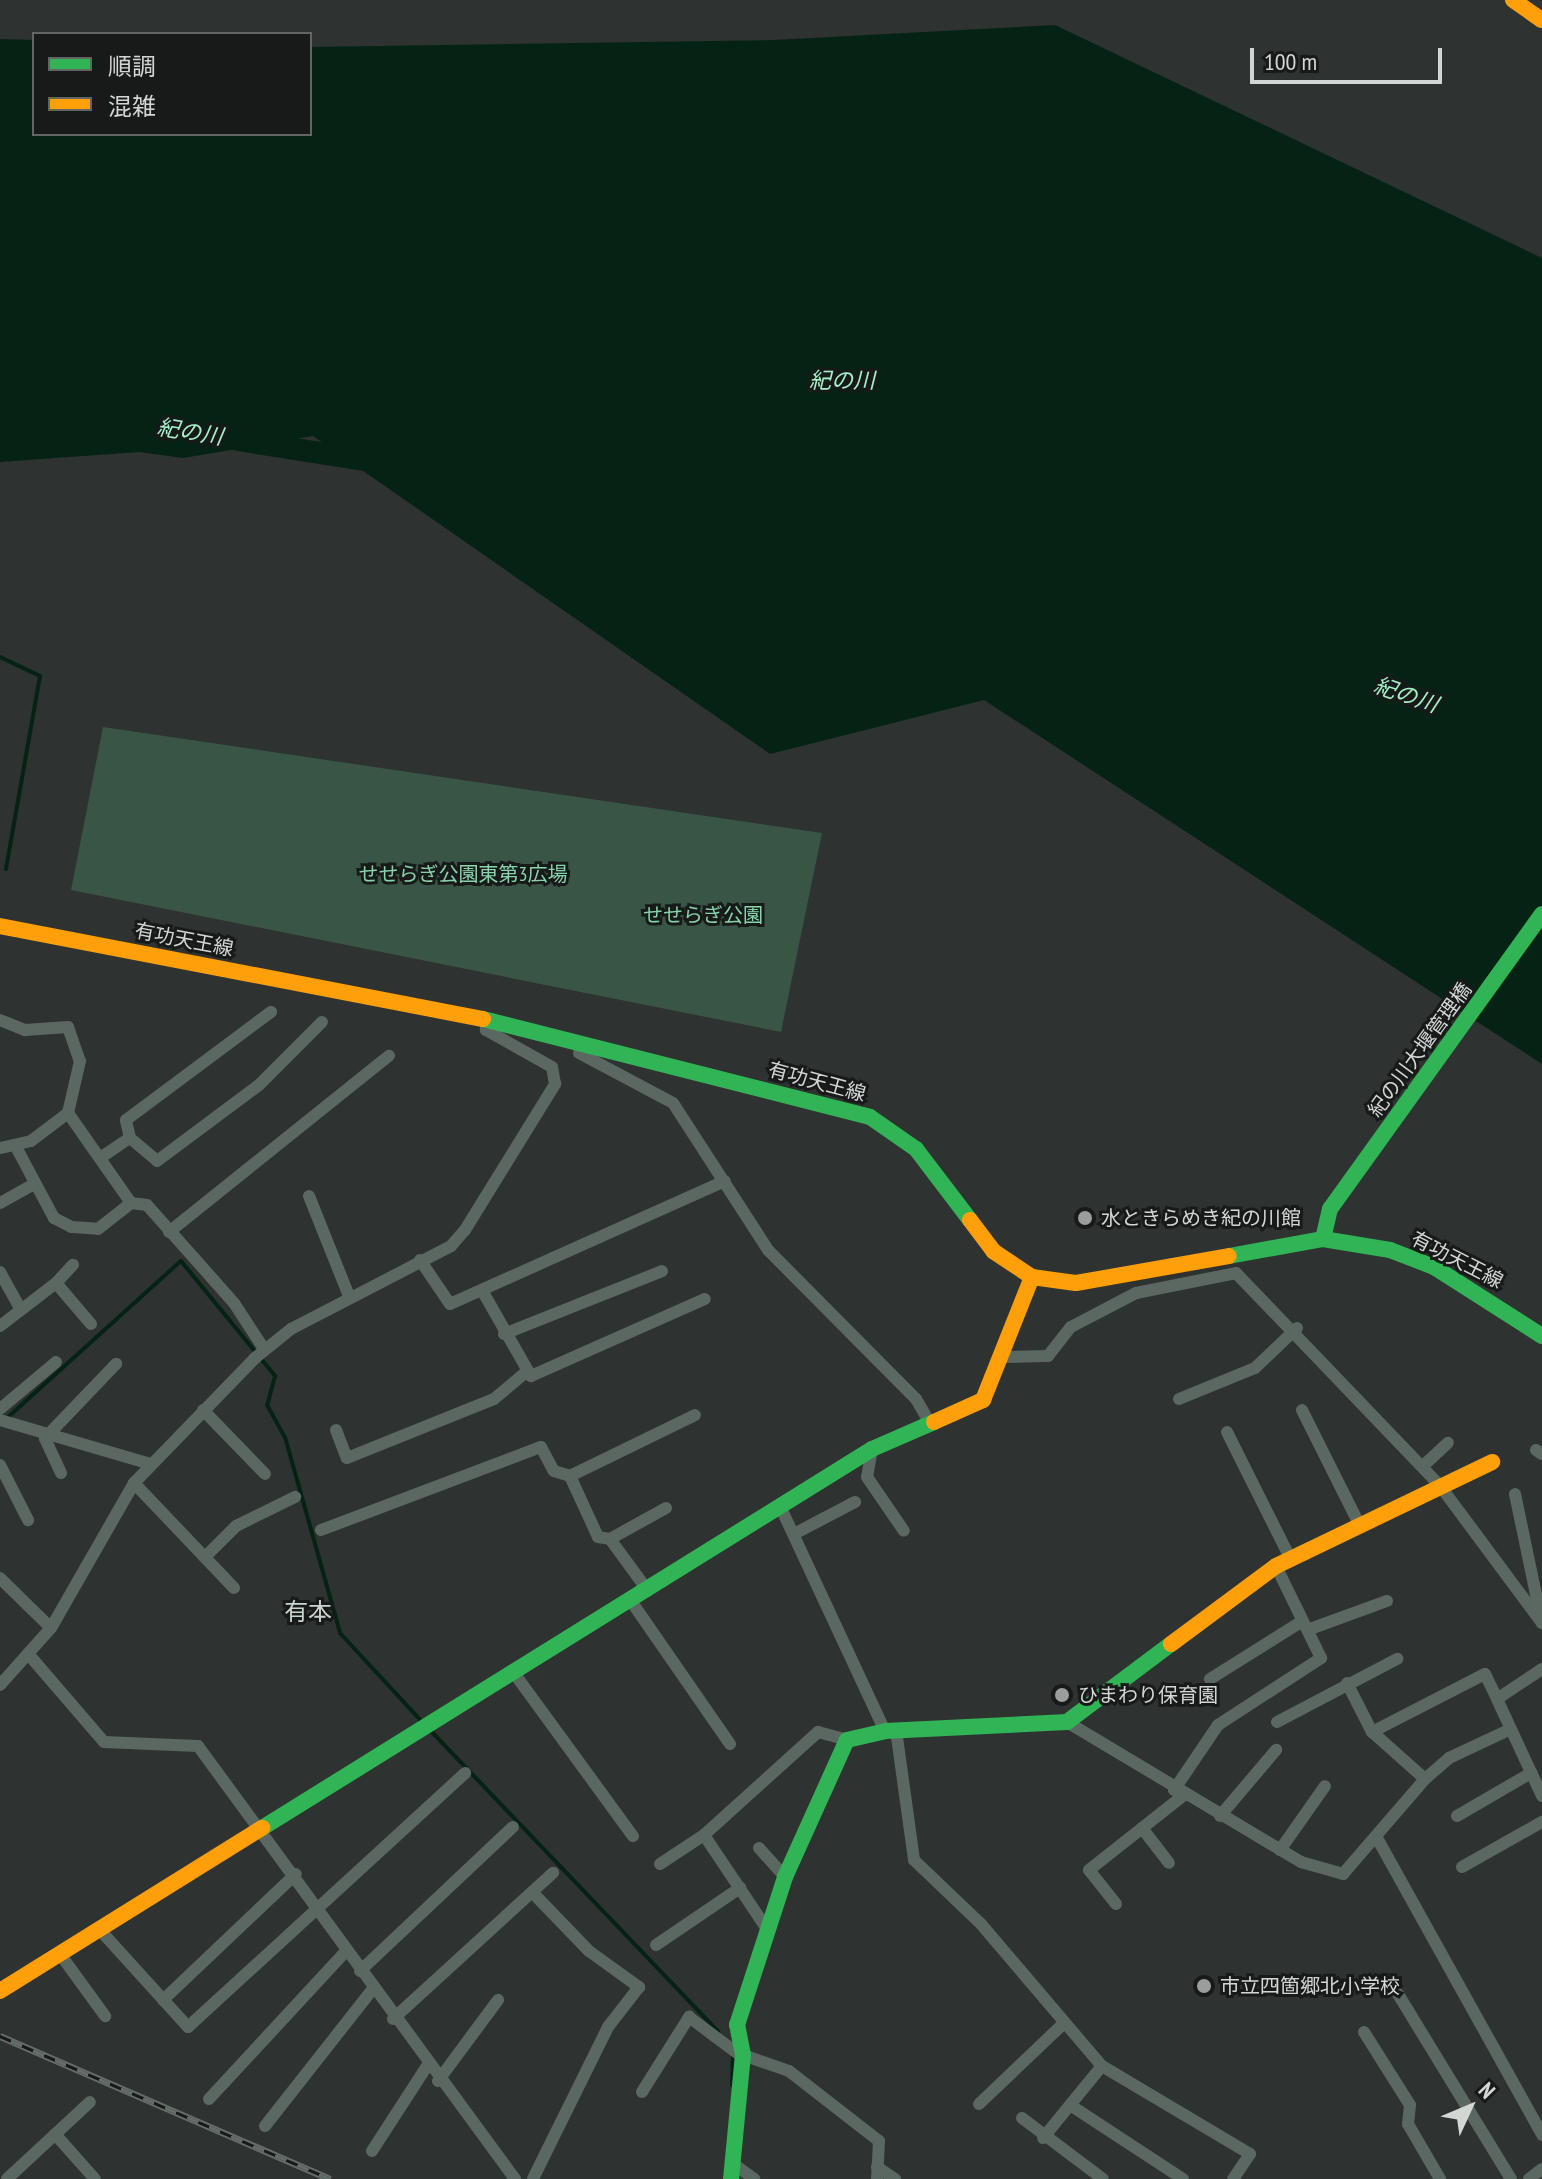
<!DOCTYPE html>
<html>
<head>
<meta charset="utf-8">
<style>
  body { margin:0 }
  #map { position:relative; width:1542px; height:2179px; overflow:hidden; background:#2e3230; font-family:"PT Sans Narrow","Noto Sans JP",sans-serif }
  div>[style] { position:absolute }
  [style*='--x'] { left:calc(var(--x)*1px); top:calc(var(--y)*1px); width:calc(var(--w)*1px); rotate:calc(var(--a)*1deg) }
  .green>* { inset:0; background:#395546 }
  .water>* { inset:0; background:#042315 }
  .stream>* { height:4px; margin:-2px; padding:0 2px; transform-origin:2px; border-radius:2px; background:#042315 }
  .river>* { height:22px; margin:-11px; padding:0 11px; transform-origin:11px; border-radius:11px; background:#042315 }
  .street>* { height:12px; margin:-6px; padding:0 6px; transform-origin:6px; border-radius:6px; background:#5b6861 }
  .fast>* { height:16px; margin:-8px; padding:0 8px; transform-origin:8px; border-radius:8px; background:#30b455 }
  .slow>* { height:16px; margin:-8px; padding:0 8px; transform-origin:8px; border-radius:8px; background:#ff9f0a }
  .rail>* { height:7px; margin-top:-3.5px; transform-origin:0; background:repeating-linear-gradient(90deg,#171a18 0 12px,#646d68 0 24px); box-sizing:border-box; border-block:2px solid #646d68 }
  .dots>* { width:22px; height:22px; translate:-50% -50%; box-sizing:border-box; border:4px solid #171a18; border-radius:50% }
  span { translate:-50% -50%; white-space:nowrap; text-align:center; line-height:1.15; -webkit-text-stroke:6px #171a18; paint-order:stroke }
  .park-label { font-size:20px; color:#87d4ac }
  .street-label { font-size:20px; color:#d2d7d4 }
  .poi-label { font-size:20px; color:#d2d7d4 }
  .left { translate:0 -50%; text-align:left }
  .water-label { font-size:22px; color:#a4f2c9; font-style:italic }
  .quarter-label { font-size:24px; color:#cad4ce }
  .legend { position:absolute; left:32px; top:32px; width:280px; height:104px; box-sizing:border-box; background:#171a18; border:2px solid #626663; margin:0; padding:10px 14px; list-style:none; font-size:24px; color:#d2d7d4 }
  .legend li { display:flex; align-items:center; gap:16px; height:40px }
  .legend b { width:40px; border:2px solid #626663 }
  .north { position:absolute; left:1430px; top:2067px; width:80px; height:80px; -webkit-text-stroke:6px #171a18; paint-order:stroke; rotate:46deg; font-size:22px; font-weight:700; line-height:32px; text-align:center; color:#d2d7d4 }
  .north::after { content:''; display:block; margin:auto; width:28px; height:36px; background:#d2d7d4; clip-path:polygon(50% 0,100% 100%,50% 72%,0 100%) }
  .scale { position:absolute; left:1250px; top:48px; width:192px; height:36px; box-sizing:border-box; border:4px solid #d2d7d4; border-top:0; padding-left:10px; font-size:24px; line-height:28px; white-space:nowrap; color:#d2d7d4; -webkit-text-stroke:6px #171a18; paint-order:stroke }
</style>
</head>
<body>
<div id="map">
  <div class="green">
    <i style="clip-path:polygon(103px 727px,822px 833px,781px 1032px,71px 890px)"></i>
  </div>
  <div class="water">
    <i style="clip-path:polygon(1055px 25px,1542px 258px,1542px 1064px,984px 700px,770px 754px,313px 436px,183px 458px,139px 452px,0 462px,0 39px,34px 40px,34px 134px,310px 134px,310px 47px,774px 40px)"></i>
  </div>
  <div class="stream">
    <i style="--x:0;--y:657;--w:44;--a:25.4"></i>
    <i style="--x:40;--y:676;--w:196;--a:100"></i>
    <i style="--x:7;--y:1418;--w:234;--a:-42.1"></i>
    <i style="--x:181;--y:1261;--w:149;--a:50.7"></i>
    <i style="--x:275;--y:1376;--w:30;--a:105"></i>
    <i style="--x:267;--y:1405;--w:37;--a:61"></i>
    <i style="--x:285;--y:1437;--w:204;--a:74.3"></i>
    <i style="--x:340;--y:1633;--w:122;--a:47.3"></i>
    <i style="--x:429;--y:1729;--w:419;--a:46.3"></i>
    <i style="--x:732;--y:2085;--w:31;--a:-88"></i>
  </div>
  <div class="river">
    <i style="--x:238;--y:440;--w:134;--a:9"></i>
  </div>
  <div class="street">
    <i style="--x:0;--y:1020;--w:27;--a:22"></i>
    <i style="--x:25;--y:1030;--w:43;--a:-4"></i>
    <i style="--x:68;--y:1027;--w:36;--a:71"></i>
    <i style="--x:80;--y:1061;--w:53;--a:103"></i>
    <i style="--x:68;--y:1113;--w:46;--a:142.9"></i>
    <i style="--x:31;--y:1141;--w:32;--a:167"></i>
    <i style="--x:579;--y:1053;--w:106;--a:28"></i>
    <i style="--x:673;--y:1103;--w:175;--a:57.1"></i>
    <i style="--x:768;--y:1250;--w:210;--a:45.2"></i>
    <i style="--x:916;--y:1399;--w:24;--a:60"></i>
    <i style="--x:68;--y:1113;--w:110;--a:55"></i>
    <i style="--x:130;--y:1138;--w:35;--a:40"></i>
    <i style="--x:157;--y:1161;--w:127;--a:-36.7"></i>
    <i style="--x:259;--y:1085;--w:89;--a:-45"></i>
    <i style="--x:15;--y:1145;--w:83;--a:61.9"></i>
    <i style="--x:54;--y:1218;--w:20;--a:27"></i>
    <i style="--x:72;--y:1227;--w:26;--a:4"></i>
    <i style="--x:98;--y:1229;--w:42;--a:-38.2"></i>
    <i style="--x:131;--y:1203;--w:16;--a:7"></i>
    <i style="--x:147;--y:1205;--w:131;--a:48.4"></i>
    <i style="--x:234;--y:1303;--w:55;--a:56.9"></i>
    <i style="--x:100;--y:1158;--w:36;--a:-34"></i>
    <i style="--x:130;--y:1138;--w:18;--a:-103"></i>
    <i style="--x:126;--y:1120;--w:181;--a:-36.7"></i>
    <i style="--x:309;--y:1196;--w:108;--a:68.2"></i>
    <i style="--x:0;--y:1203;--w:37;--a:-29"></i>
    <i style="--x:169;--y:1232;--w:282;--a:-38.7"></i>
    <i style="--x:420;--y:1260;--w:53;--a:55.7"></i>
    <i style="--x:450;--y:1304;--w:301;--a:-24.1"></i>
    <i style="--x:0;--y:1272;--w:43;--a:61.1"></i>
    <i style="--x:56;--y:1283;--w:25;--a:-47"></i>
    <i style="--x:483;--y:1292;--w:97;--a:60.3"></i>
    <i style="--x:531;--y:1376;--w:190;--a:-23.9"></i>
    <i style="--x:0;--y:1326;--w:71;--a:-37.5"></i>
    <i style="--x:56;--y:1283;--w:54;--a:49.5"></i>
    <i style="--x:504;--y:1334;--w:170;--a:-21.7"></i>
    <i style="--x:1004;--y:1357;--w:44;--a:-1.3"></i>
    <i style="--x:1048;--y:1356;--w:37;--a:-52"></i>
    <i style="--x:1071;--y:1327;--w:73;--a:-27.6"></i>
    <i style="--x:1136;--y:1293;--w:102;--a:-11.3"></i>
    <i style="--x:1236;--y:1273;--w:296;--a:46.2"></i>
    <i style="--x:1441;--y:1487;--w:169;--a:53.4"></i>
    <i style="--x:1179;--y:1399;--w:82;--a:-22.2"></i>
    <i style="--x:1255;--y:1368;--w:58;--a:-43.6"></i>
    <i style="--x:0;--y:1409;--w:73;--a:-40"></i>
    <i style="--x:203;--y:1410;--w:89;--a:45.9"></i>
    <i style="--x:1302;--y:1410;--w:127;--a:63.4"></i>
    <i style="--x:0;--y:1420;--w:156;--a:16.3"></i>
    <i style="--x:336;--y:1430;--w:30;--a:69"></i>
    <i style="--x:347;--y:1458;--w:158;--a:-21.9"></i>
    <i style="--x:494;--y:1399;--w:39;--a:-40"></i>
    <i style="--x:1227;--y:1432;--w:141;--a:63.4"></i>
    <i style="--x:872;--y:1449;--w:28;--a:100"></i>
    <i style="--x:867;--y:1477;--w:65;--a:55.6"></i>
    <i style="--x:1536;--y:1450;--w:7;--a:34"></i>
    <i style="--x:0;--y:1465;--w:62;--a:63"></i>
    <i style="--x:1423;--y:1466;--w:34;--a:-43"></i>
    <i style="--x:61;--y:1473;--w:38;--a:-115"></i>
    <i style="--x:45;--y:1438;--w:103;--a:-46.2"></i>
    <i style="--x:570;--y:1476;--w:139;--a:-26"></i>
    <i style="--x:134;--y:1483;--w:145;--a:46.4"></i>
    <i style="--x:1515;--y:1494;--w:132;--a:78.2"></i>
    <i style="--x:780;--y:1506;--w:248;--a:65"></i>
    <i style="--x:321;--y:1530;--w:235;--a:-20.7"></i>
    <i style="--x:541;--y:1447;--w:27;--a:62"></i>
    <i style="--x:554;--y:1471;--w:17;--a:17"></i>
    <i style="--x:570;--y:1476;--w:67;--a:65.3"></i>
    <i style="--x:598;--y:1537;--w:12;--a:9"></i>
    <i style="--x:610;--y:1539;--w:64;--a:53.8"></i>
    <i style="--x:794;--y:1534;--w:69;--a:-27.7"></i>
    <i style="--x:610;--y:1539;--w:64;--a:-29"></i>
    <i style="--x:205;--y:1557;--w:44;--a:-45"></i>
    <i style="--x:236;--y:1526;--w:66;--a:-26.2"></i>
    <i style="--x:0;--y:1578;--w:71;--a:44.4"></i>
    <i style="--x:631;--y:1601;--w:174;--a:55.3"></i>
    <i style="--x:1310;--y:1629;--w:82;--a:-20"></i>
    <i style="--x:30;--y:1656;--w:113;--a:49.3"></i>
    <i style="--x:104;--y:1742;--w:94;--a:2.4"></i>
    <i style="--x:198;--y:1746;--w:537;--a:53.79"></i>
    <i style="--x:514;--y:1673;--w:202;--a:53.9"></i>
    <i style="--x:1210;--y:1679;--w:107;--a:-32.1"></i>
    <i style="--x:1347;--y:1683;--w:55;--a:63"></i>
    <i style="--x:0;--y:1685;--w:76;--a:-48.2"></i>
    <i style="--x:51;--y:1628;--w:167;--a:-60.2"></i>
    <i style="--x:134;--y:1483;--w:174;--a:-45.9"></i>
    <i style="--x:255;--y:1358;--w:46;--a:-38.9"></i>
    <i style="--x:291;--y:1329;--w:180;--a:-27.4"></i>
    <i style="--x:451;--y:1246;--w:21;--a:-49"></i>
    <i style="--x:465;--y:1230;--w:172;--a:-58.3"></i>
    <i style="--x:555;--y:1084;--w:17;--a:-100"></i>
    <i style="--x:552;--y:1067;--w:76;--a:-150.7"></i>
    <i style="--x:486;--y:1030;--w:10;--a:-90"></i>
    <i style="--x:1497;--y:1699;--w:107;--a:65.1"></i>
    <i style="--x:1067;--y:1722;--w:273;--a:30.9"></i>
    <i style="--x:1301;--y:1862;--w:44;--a:15.9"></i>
    <i style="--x:1343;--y:1874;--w:125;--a:-49.2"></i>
    <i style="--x:1425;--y:1779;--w:71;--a:-138.4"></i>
    <i style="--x:1372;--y:1732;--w:127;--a:-27.2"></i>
    <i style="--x:1485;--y:1674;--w:28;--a:64"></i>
    <i style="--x:1497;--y:1699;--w:54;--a:-33.7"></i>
    <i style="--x:1277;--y:1722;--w:136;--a:-27.7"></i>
    <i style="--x:896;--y:1730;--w:131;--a:82.1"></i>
    <i style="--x:914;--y:1860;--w:93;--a:43.7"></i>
    <i style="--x:981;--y:1924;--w:187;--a:49.6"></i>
    <i style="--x:1102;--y:2066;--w:172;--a:30.7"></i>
    <i style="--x:1250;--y:2154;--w:30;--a:124"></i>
    <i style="--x:1425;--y:1779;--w:32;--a:-41"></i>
    <i style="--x:1449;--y:1758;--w:68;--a:-25.1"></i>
    <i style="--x:1174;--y:1790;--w:78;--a:-55.9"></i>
    <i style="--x:1218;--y:1725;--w:123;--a:-33"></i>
    <i style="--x:1321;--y:1658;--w:102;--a:-116.1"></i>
    <i style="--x:1220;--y:1816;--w:87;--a:-49.7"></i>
    <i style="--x:1457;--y:1816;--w:86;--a:-30.2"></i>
    <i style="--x:1142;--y:1828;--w:44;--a:52.4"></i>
    <i style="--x:704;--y:1835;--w:154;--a:-42.1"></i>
    <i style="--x:818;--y:1732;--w:30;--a:15"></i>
    <i style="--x:1377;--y:1838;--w:340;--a:60.9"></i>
    <i style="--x:759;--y:1848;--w:39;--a:48"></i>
    <i style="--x:1280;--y:1850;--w:78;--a:-54.9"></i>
    <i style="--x:660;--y:1864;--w:53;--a:-33.4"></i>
    <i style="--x:704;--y:1835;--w:113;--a:56.2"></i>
    <i style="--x:1462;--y:1867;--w:92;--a:-29.4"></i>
    <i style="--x:532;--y:1892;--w:82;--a:46"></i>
    <i style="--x:589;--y:1951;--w:62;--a:35.8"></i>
    <i style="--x:639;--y:1987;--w:51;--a:127.8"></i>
    <i style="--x:608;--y:2027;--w:169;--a:116.3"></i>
    <i style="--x:1116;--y:1904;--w:43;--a:-128.5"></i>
    <i style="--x:1089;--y:1870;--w:121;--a:-38.3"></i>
    <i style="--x:100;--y:1930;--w:131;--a:47.8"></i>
    <i style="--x:188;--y:2027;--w:376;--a:-42.5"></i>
    <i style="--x:656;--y:1945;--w:102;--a:-34.2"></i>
    <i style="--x:60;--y:1954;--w:77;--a:54"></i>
    <i style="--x:360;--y:1971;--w:210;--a:-43.3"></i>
    <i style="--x:1398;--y:1994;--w:217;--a:58.6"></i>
    <i style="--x:163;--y:2000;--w:183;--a:-43.5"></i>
    <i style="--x:393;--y:2019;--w:217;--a:-42.4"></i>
    <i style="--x:1364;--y:2032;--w:86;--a:57.8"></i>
    <i style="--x:1410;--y:2105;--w:19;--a:96"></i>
    <i style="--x:1408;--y:2124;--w:64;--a:59.8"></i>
    <i style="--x:743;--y:2055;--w:49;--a:19.2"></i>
    <i style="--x:789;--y:2071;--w:114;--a:37.9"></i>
    <i style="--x:879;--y:2141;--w:38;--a:93"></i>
    <i style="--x:438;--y:2081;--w:101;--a:-53.5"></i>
    <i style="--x:642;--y:2092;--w:89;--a:-57.9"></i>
    <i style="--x:689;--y:2017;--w:60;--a:36.9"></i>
    <i style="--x:209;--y:2099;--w:202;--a:-47.2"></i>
    <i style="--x:979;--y:2104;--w:115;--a:-43.6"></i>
    <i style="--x:1070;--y:2105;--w:135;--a:33.2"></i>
    <i style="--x:1022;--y:2118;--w:101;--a:37"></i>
    <i style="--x:265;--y:2126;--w:173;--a:-51.8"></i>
    <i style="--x:55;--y:2134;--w:60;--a:48.4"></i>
    <i style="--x:1043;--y:2138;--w:93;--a:-50.7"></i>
    <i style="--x:372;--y:2151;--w:101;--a:-57.1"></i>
    <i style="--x:735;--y:2165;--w:24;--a:36"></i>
    <i style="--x:877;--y:2167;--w:22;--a:34"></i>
    <i style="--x:7;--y:2179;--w:113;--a:-42.9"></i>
    <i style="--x:1529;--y:2179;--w:16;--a:-38"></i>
  </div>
  <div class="fast">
    <i style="--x:483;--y:1019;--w:399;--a:14.2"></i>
    <i style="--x:870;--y:1117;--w:56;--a:34.8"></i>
    <i style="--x:916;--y:1149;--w:89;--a:52.7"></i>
    <i style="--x:1323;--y:1239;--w:31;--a:-77"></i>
    <i style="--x:1330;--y:1209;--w:363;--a:-54.3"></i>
    <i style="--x:1229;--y:1256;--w:96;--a:-10.3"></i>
    <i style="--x:1323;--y:1239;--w:68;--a:9.3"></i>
    <i style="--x:1390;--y:1250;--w:47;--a:21.1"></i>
    <i style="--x:1434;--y:1267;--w:128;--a:32.6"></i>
    <i style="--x:262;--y:1828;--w:718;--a:-31.85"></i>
    <i style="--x:872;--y:1449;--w:68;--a:-23.5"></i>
    <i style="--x:731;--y:2179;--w:125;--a:-84.5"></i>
    <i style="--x:743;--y:2055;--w:31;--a:-101"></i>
    <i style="--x:737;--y:2025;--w:156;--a:-72"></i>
    <i style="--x:785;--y:1877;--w:150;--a:-65.7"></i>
    <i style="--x:847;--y:1740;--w:39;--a:-13"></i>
    <i style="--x:885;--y:1731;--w:182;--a:-2.8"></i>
    <i style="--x:1067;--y:1722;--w:130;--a:-36.9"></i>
  </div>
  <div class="slow">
    <i style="--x:1513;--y:0;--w:35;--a:35"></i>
    <i style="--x:0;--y:926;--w:492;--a:10.9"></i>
    <i style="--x:970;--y:1220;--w:39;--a:53"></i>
    <i style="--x:993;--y:1251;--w:47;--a:33.7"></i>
    <i style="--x:1032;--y:1277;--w:44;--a:7.8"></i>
    <i style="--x:1076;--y:1283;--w:155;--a:-10"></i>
    <i style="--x:934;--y:1422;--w:54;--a:-24.2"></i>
    <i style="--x:983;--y:1400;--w:132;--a:-68.3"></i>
    <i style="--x:1171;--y:1644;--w:131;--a:-36.6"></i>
    <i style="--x:1276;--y:1566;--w:240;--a:-25.7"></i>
    <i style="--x:0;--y:1991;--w:309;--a:-31.9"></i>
  </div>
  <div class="rail">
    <i style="--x:0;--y:2036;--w:360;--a:23.4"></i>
  </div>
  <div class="dots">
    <i style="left:1085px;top:1218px;background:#999d9b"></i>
    <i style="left:1062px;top:1695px;background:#999d9b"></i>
    <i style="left:1204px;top:1986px;background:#999d9b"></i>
  </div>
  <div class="park-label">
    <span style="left:463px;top:874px">せせらぎ公園東第3広場</span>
    <span style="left:703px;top:915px">せせらぎ公園</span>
  </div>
  <div class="street-label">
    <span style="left:184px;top:940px;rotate:11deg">有功天王線</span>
    <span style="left:1420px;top:1050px;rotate:-54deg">紀の川大堰管理橋</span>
    <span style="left:817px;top:1082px;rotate:15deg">有功天王線</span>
    <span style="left:1457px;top:1260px;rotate:27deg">有功天王線</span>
  </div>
  <div class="poi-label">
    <span class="left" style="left:1101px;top:1218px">水ときらめき紀の川館</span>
    <span class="left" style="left:1078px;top:1695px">ひまわり保育園</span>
    <span class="left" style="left:1220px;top:1986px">市立四箇郷北小学校</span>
  </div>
  <div class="water-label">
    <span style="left:842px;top:381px">紀の川</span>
    <span style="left:190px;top:432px;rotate:9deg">紀の川</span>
    <span style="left:1406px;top:695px;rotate:19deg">紀の川</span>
  </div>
  <div class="quarter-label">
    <span style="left:308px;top:1612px">有本</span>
  </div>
  <ul class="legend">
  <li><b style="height:10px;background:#30b455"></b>順調</li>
  <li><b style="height:10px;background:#ff9f0a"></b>混雑</li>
  </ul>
  <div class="north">N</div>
  <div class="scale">100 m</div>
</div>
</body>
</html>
